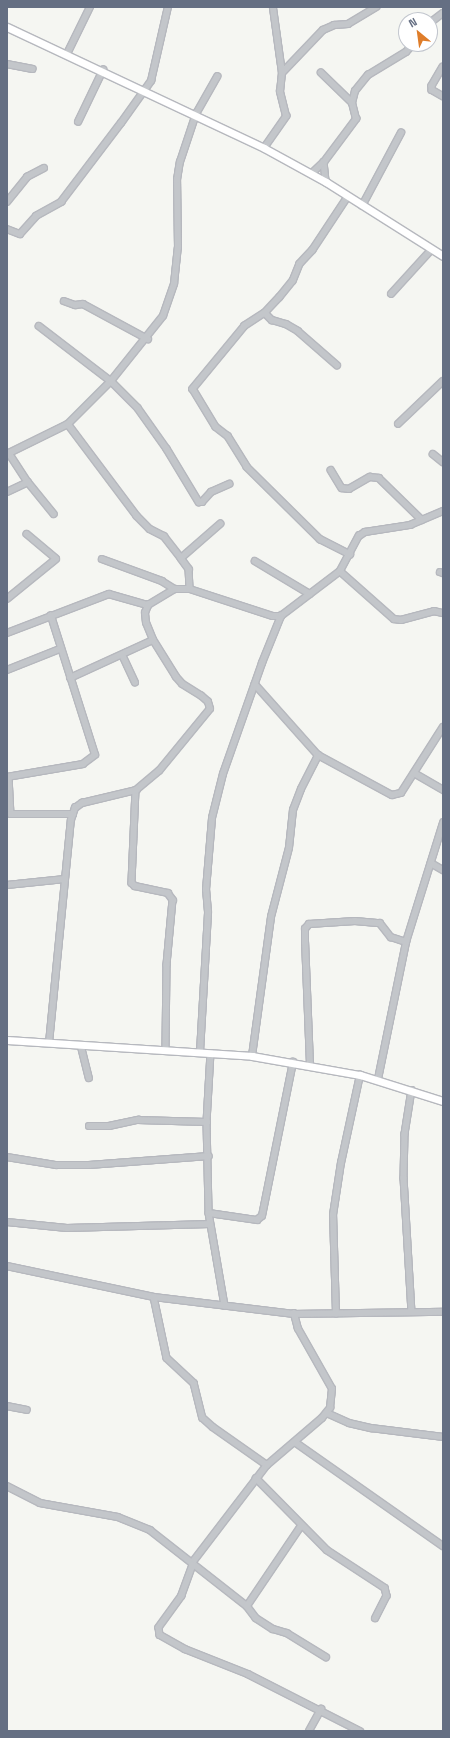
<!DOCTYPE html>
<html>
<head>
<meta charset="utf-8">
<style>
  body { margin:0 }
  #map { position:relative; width:450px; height:1738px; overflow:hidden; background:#f5f6f2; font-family:"Space Grotesk",sans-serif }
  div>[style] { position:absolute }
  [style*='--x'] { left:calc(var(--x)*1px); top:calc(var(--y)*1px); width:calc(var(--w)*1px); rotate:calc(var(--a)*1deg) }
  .roads { filter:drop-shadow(1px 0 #b6b8be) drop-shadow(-1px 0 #b6b8be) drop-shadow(0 1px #b6b8be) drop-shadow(0 -1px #b6b8be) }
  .street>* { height:5.5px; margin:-2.75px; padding:0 2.75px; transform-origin:2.75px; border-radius:2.75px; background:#c3c6ca }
  .secondary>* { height:7px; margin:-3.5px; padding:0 3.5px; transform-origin:3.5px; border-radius:3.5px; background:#fff }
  span { translate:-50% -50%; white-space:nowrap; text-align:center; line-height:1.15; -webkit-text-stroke:4px #fff; paint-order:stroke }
  .frame { position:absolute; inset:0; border:8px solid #656f83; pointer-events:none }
  .north { position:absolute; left:398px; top:12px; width:40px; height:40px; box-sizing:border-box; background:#fff; border:1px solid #c1c5cd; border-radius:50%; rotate:331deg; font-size:11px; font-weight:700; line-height:16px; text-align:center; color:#656f83 }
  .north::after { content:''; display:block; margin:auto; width:14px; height:18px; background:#df7d2a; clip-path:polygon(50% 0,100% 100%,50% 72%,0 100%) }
</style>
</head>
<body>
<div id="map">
  <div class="roads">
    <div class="street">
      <i style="--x:430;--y:23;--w:16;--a:-38"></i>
      <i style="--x:67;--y:54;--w:52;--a:-63.9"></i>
      <i style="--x:7;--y:64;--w:26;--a:11"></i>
      <i style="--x:443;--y:67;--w:22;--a:120"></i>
      <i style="--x:432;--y:86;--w:4;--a:90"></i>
      <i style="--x:432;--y:90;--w:13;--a:29"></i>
      <i style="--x:282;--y:73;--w:59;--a:-46.4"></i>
      <i style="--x:323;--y:30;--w:12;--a:-24"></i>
      <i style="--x:334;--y:25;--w:14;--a:-4"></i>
      <i style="--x:348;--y:24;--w:33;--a:-31"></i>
      <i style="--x:352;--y:103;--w:12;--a:-76"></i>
      <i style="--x:355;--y:91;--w:21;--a:-51"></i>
      <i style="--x:368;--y:75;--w:44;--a:-31.2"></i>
      <i style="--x:406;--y:52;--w:11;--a:-49"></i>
      <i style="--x:78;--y:122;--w:58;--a:-64.3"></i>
      <i style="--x:264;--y:148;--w:39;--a:-55"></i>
      <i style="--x:286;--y:116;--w:25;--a:-104"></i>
      <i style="--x:280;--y:92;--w:19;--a:-84"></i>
      <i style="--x:282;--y:73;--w:66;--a:-97.9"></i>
      <i style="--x:324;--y:162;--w:20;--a:84"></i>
      <i style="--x:311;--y:174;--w:18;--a:-43"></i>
      <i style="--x:324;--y:162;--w:54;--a:-53.3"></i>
      <i style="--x:356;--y:119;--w:16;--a:-104"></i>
      <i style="--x:352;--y:103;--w:43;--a:-135.9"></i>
      <i style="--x:348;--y:197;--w:64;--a:123.4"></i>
      <i style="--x:313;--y:250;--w:19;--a:133"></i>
      <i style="--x:300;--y:264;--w:18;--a:112"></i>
      <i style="--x:293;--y:281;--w:21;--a:129"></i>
      <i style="--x:280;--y:297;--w:22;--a:133"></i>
      <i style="--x:265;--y:313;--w:24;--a:147"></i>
      <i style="--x:245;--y:326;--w:82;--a:129.5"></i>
      <i style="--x:193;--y:389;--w:44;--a:58.8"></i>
      <i style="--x:216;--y:427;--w:15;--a:37"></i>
      <i style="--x:228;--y:436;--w:36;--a:58"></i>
      <i style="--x:247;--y:467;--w:103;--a:44.6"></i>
      <i style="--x:320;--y:539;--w:34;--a:27"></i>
      <i style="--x:7;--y:202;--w:32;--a:-51"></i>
      <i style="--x:27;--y:177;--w:19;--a:-28"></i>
      <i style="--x:362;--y:206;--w:83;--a:-61.9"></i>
      <i style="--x:7;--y:229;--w:14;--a:21"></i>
      <i style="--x:20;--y:234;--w:24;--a:-48"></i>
      <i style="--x:36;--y:216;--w:29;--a:-29"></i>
      <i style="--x:61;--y:202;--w:99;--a:-52.8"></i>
      <i style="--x:121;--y:123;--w:52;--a:-54.5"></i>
      <i style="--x:151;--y:81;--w:76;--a:-77.1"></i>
      <i style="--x:391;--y:294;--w:59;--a:-47.7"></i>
      <i style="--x:64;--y:301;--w:12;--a:20"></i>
      <i style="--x:75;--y:305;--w:8;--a:-7"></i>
      <i style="--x:83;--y:304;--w:74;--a:28.3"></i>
      <i style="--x:265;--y:313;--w:10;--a:45"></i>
      <i style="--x:272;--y:320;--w:15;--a:16"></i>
      <i style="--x:286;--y:324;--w:14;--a:30"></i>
      <i style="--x:298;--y:331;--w:52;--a:41.1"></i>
      <i style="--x:39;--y:326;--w:91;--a:37.4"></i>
      <i style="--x:111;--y:381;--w:38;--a:45"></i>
      <i style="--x:138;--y:408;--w:50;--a:54.7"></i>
      <i style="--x:167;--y:449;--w:62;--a:58.9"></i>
      <i style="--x:199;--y:502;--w:3;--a:0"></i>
      <i style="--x:202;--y:502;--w:13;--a:-48"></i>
      <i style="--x:211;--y:492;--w:20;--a:-24"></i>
      <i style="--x:68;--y:424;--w:115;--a:53.1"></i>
      <i style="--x:137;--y:516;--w:18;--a:45"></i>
      <i style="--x:150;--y:529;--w:16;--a:27"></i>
      <i style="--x:164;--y:536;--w:28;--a:52"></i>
      <i style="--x:181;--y:558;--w:14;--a:54"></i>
      <i style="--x:189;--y:569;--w:20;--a:87"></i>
      <i style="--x:398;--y:424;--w:62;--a:-43.7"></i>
      <i style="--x:9;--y:453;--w:35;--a:57"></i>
      <i style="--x:28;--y:482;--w:41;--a:50.9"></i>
      <i style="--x:7;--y:454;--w:68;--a:-26.2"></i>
      <i style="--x:68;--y:424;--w:61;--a:-45"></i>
      <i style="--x:111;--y:381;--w:83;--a:-51.3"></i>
      <i style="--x:163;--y:316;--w:34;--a:-71"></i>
      <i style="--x:174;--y:284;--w:36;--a:-84"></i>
      <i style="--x:178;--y:248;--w:68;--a:-90.8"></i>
      <i style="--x:177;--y:180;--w:18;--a:-81"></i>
      <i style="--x:180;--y:162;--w:51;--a:-71.6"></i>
      <i style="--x:196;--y:114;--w:43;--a:-60.4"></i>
      <i style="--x:433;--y:454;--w:13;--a:39"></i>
      <i style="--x:331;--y:470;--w:21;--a:59"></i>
      <i style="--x:342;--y:488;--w:7;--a:8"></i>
      <i style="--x:349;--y:489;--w:24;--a:-30"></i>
      <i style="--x:370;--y:477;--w:9;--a:6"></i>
      <i style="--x:379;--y:478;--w:60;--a:44.3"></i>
      <i style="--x:7;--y:492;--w:23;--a:-25"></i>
      <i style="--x:181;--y:558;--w:52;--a:-41.1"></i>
      <i style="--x:102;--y:559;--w:64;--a:20.1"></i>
      <i style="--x:162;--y:581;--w:15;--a:32"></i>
      <i style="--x:255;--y:561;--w:64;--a:31"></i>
      <i style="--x:340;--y:571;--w:72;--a:41.6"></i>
      <i style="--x:394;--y:619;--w:7;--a:8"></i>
      <i style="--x:401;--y:620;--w:34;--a:-15"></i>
      <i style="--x:434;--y:611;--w:9;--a:13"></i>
      <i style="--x:440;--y:572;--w:3;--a:18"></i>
      <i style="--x:7;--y:599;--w:63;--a:-39.2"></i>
      <i style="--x:56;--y:559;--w:38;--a:-140"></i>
      <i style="--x:7;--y:633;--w:109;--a:-20.9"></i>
      <i style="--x:109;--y:594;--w:41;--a:15.8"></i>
      <i style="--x:123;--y:656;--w:29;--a:65"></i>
      <i style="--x:7;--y:670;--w:57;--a:-21.6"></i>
      <i style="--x:70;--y:678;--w:91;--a:-24.6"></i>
      <i style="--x:255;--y:684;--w:95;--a:48.4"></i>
      <i style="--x:318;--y:755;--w:84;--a:28.4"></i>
      <i style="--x:392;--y:795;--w:9;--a:-13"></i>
      <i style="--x:401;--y:793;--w:78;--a:-57.5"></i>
      <i style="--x:414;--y:773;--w:34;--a:30"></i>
      <i style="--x:7;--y:777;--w:77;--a:-9.7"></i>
      <i style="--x:83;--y:764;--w:15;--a:-37"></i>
      <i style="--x:95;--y:755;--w:146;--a:-107.6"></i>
      <i style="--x:9;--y:777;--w:37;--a:87"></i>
      <i style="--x:11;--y:814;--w:62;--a:0"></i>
      <i style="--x:136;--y:790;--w:93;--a:92.5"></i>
      <i style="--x:132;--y:883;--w:4;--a:45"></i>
      <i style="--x:135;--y:886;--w:34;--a:12"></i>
      <i style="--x:168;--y:893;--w:9;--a:54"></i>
      <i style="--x:173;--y:900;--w:65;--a:95.3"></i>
      <i style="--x:167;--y:965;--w:84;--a:90.7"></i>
      <i style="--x:431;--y:863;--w:14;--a:30"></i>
      <i style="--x:7;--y:885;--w:58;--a:-5.9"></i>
      <i style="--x:49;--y:1043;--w:224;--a:-84.4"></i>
      <i style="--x:71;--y:820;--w:13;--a:-72"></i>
      <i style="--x:75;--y:808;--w:9;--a:-36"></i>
      <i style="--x:82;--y:803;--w:56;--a:-13.5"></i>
      <i style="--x:136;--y:790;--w:30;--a:-40"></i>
      <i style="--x:159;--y:771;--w:80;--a:-50.6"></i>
      <i style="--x:210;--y:709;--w:7;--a:-106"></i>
      <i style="--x:208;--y:702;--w:9;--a:-139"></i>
      <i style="--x:201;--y:696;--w:22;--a:-148"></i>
      <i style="--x:182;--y:684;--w:9;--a:-131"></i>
      <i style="--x:176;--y:677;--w:44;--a:-121.9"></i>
      <i style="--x:153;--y:640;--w:18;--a:-112"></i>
      <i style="--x:146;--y:623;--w:10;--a:-96"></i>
      <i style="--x:145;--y:613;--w:9;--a:-69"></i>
      <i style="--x:148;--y:605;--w:31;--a:-31"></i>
      <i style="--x:175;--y:589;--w:15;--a:0"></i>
      <i style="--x:190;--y:589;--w:87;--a:18"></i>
      <i style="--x:273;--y:616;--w:8;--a:0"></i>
      <i style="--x:281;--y:616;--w:74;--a:-37.3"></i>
      <i style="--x:340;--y:571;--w:40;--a:-62"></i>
      <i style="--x:359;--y:536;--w:7;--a:-34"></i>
      <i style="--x:365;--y:532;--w:46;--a:-8.8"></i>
      <i style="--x:410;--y:525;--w:36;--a:-23"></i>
      <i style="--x:81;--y:1045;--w:34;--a:76"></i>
      <i style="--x:200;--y:1052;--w:140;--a:-86.7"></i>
      <i style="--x:208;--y:912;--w:22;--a:-95"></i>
      <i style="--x:206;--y:890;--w:72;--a:-85.2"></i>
      <i style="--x:212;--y:818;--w:45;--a:-76"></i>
      <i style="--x:223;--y:774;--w:118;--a:-70.6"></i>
      <i style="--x:262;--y:663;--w:51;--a:-68"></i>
      <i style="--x:211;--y:1053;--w:69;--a:93.3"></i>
      <i style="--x:207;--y:1122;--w:91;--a:88.7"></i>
      <i style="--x:209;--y:1213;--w:94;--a:80.2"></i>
      <i style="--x:252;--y:1056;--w:140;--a:-82.2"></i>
      <i style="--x:271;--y:917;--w:71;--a:-75.4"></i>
      <i style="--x:289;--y:848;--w:38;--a:-84"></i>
      <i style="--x:293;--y:810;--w:22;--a:-69"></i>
      <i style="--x:301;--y:789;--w:38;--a:-63"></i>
      <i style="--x:310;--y:1065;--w:122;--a:-92.3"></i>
      <i style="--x:305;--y:943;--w:14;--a:-90"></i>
      <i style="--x:305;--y:929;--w:6;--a:-51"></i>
      <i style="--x:309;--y:924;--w:46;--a:-3.7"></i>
      <i style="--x:355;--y:921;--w:25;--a:5"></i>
      <i style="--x:380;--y:923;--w:18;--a:52"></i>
      <i style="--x:391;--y:937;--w:16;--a:18"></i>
      <i style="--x:378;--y:1079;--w:140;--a:-78.4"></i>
      <i style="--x:406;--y:942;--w:125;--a:-72.7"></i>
      <i style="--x:412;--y:1090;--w:45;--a:99"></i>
      <i style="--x:405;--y:1134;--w:44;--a:91.3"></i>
      <i style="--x:404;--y:1178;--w:133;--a:86.6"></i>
      <i style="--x:89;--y:1126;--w:20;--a:0"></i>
      <i style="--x:109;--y:1126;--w:30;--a:-12"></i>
      <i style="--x:138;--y:1120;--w:69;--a:1.7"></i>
      <i style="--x:7;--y:1157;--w:50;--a:9.3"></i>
      <i style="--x:56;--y:1165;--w:33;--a:0"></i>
      <i style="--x:89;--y:1165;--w:120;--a:-4.3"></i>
      <i style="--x:209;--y:1213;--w:49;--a:8.3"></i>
      <i style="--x:257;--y:1220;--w:6;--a:-39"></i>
      <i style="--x:262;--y:1216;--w:157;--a:-78.6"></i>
      <i style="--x:7;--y:1222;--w:60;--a:5.7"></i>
      <i style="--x:67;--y:1228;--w:143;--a:-1.6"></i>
      <i style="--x:7;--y:1266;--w:150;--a:11.9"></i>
      <i style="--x:154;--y:1297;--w:141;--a:6.9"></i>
      <i style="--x:294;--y:1314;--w:149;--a:-0.8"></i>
      <i style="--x:154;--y:1297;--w:62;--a:78"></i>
      <i style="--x:167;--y:1358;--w:37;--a:43"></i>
      <i style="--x:194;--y:1383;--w:36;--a:76"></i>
      <i style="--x:203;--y:1418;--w:13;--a:42"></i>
      <i style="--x:213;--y:1427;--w:66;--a:35.1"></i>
      <i style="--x:336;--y:1314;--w:99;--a:-91.7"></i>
      <i style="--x:333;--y:1215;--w:53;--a:-81.3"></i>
      <i style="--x:341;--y:1163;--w:90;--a:-77.8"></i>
      <i style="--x:7;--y:1406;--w:20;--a:11"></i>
      <i style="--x:327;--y:1413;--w:24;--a:24"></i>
      <i style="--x:349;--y:1423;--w:23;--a:13"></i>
      <i style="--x:371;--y:1428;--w:73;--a:7.1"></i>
      <i style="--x:295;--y:1442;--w:181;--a:35.1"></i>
      <i style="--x:256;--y:1478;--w:101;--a:45.4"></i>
      <i style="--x:327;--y:1550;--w:69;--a:33.2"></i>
      <i style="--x:385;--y:1588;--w:8;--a:76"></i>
      <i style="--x:387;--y:1596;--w:25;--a:117"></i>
      <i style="--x:7;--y:1486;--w:37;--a:27"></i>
      <i style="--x:40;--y:1503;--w:79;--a:10.2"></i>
      <i style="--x:118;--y:1517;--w:35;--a:22"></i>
      <i style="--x:150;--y:1530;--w:123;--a:38.1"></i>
      <i style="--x:247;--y:1606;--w:15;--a:53"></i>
      <i style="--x:256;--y:1618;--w:20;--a:33"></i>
      <i style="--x:273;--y:1629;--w:15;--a:16"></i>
      <i style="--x:287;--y:1633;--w:46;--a:31.6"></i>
      <i style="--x:192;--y:1563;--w:123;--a:-52.6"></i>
      <i style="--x:267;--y:1465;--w:72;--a:-40.5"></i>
      <i style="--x:322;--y:1418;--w:13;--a:-51"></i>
      <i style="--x:330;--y:1408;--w:19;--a:-84"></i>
      <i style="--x:332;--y:1389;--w:69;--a:-119.5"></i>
      <i style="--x:298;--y:1329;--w:16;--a:-105"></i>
      <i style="--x:193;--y:1565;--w:33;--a:110"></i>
      <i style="--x:182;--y:1596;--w:39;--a:126"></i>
      <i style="--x:159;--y:1628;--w:7;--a:82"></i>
      <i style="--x:160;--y:1635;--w:29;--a:29"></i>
      <i style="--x:185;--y:1649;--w:68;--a:21.6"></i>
      <i style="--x:248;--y:1674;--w:126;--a:27"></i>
      <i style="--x:247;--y:1606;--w:97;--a:-56"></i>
      <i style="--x:309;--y:1731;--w:25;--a:-61"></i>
    </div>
    <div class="secondary">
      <i style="--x:7;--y:27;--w:284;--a:25.2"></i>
      <i style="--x:264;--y:148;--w:71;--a:28.7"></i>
      <i style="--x:326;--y:182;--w:138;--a:32.3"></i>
      <i style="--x:7;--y:1040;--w:246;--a:3.7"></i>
      <i style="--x:252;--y:1056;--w:110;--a:10"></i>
      <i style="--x:360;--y:1075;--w:87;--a:17.4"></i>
    </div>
  </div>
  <div class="frame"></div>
  <div class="north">N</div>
</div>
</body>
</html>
